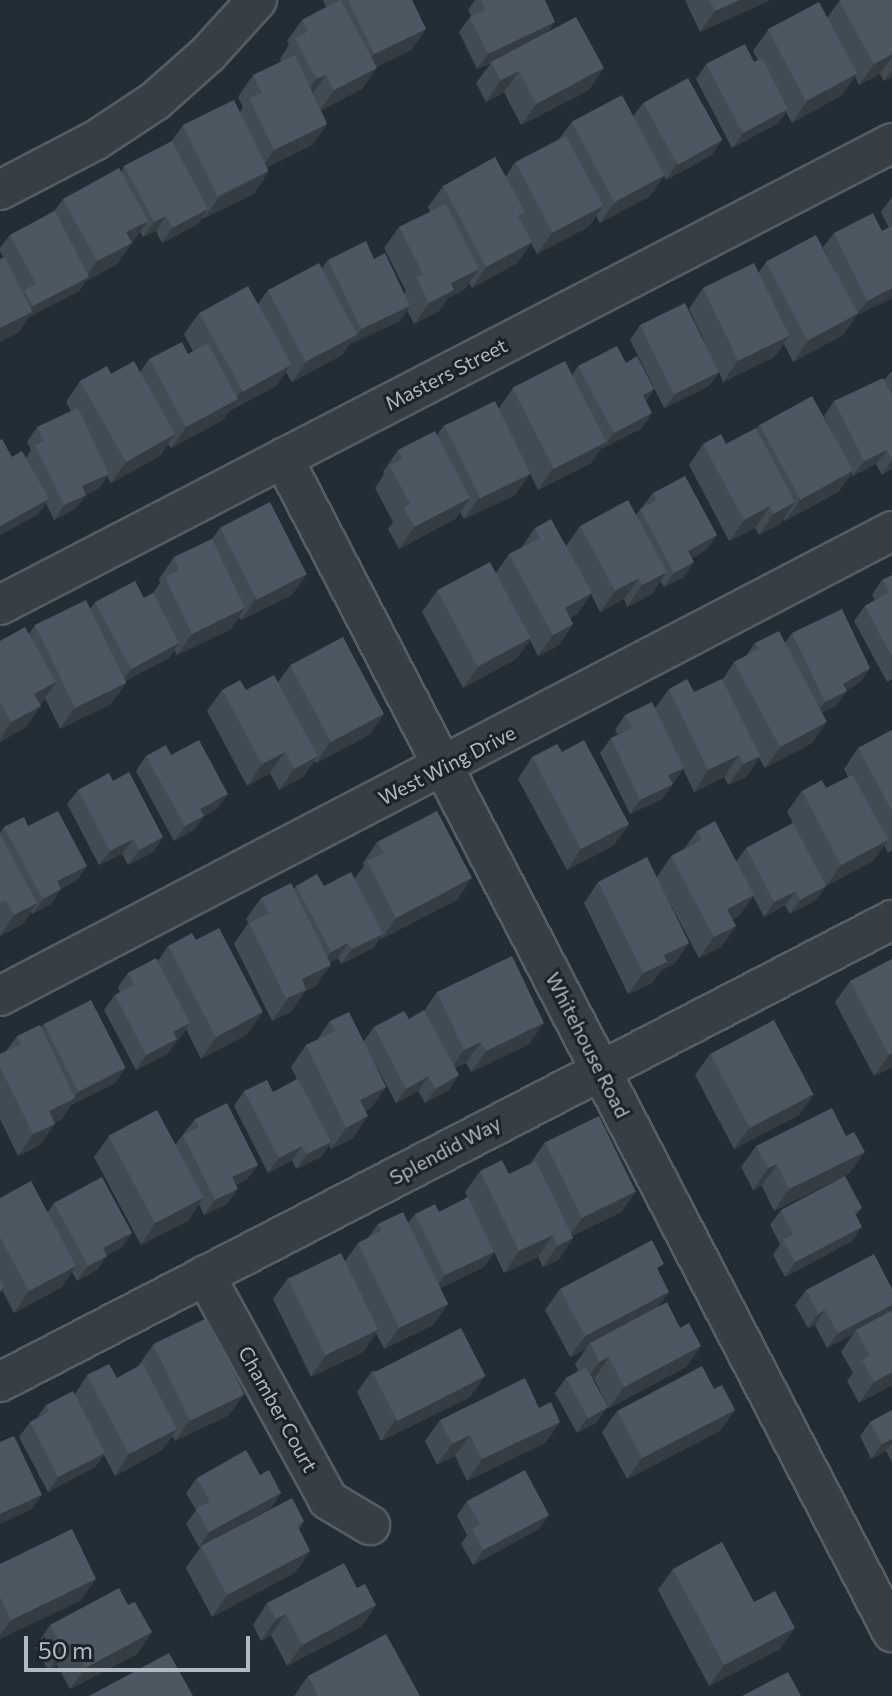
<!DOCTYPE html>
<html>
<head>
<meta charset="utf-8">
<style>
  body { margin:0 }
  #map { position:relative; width:892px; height:1696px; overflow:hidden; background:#232d36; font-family:Commissioner,sans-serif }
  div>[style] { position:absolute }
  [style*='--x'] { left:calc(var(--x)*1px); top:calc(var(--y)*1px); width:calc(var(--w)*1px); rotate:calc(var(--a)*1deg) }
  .roads { filter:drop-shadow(2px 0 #545c64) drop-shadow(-2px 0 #545c64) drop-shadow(0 2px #545c64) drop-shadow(0 -2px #545c64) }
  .minor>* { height:38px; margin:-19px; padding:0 19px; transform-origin:19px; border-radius:19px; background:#363e46 }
  .wall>* { inset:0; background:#414b53 }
  .shaded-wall>* { inset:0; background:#353d44 }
  .building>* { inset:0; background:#4c5761; transform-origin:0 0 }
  span { translate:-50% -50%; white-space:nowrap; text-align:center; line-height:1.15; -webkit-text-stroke:6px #1c232b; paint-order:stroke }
  .street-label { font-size:20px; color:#b1b9c3 }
  .scale { position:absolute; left:24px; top:1636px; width:226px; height:36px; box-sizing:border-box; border:4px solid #b1b9c3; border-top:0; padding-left:10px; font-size:24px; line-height:28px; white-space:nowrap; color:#b1b9c3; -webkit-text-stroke:6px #1c232b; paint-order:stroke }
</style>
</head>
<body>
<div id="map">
  <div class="roads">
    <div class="minor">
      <i style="--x:0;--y:190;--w:108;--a:-27.5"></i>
      <i style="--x:96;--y:140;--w:71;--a:-33.5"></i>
      <i style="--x:155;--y:101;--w:71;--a:-41.6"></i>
      <i style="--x:208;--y:54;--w:73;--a:-47.8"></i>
      <i style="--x:283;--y:458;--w:1323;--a:62.58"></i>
      <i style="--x:0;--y:605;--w:1005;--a:-27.38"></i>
      <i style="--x:0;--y:996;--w:1006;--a:-27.53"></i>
      <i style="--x:205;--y:1275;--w:256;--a:61.3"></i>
      <i style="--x:328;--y:1500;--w:49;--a:30.8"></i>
      <i style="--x:0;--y:1382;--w:1005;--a:-27.38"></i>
    </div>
  </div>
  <div class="wall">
    <i style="clip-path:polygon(323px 0,412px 0,426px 29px,411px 50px,376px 67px,362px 89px,321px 110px,327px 124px,312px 145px,267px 167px,255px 193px,204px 218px,203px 217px,198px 224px,162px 243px,156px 231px,143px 237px,140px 231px,117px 264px,86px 281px,79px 291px,29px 317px,18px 333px,3px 257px,0 251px,0 248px,10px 235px,54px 211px,63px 199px,121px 172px,124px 166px,171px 142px,183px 125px,240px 112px,243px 107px,238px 97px,253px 75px,281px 62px,280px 59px,289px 45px,287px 41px,302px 20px,326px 7px)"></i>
    <i style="clip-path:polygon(475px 0,545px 0,548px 32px,589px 90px,521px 125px,504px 92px,486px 102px,476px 83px,491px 63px,477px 69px,459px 32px,471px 16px,468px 10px)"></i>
    <i style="clip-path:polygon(685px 0,770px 0,700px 32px)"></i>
    <i style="clip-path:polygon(892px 0,892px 77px,884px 81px,880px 74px,859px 85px,855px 77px,842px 95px,792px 123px,786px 112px,778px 123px,732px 148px,696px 79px,706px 64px,754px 62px,758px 60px,753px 51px,768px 30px,827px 18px,839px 1px)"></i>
    <i style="clip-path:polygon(643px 103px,712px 155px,666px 180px,664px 176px,650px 196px,600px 223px,596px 216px,588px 227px,537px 254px,531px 243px,517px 263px,472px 288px,469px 283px,464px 290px,448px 298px,439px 311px,414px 324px,407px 310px,400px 321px,350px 343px,342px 355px,292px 382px,286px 372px,276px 386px,229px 411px,223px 420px,171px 448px,168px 444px,160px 456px,111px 483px,107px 476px,99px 489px,86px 495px,75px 509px,54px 520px,46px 503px,38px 514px,0 535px,0 440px,12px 457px,26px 458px,31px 450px,27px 442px,37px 427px,71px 411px,66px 402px,80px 381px,111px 374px,140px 372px,149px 359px,188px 354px,193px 351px,184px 334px,199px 313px,258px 304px,268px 290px,322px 268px,328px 260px,374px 259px,404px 294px,406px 291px,384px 248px,399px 227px,430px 212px,428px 207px,443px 186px,506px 176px,515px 162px,559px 139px,572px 122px,633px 116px)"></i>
    <i style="clip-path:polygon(892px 197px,892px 298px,857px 315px,843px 335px,793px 362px,784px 344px,774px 357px,723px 382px,719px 372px,709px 386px,664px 408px,630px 340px,640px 325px,705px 343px,689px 309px,703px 288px,759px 272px,766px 262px,836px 273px,823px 247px,834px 233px,882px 231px,889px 228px,881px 212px)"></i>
    <i style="clip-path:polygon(626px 363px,654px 389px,646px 401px,642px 428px,603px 448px,602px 447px,591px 463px,538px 490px,527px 467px,530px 474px,515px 495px,464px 519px,460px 512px,455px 519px,399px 549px,388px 529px,393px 522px,375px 488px,384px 474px,383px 472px,398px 450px,437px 435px,444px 425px,499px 408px,513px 388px,572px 375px,578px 366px)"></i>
    <i style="clip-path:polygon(892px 371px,892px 469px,882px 475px,876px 464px,853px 476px,852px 473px,838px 492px,785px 521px,783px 519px,780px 524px,759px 535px,755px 528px,729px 541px,689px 465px,703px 444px,726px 444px,756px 429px,759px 425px,835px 439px,824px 416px,834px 401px,884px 380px)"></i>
    <i style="clip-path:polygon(653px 493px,717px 535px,706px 550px,692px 558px,684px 577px,664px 587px,660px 581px,652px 594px,627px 607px,624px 599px,600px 612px,591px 594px,577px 614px,570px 618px,573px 624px,559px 645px,538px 656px,530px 640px,516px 659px,463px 688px,422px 612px,437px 591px,496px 573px,509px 554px,521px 548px,535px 528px,566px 546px,580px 526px,636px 515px)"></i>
    <i style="clip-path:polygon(220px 528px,292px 595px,241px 620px,239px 617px,231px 629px,177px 655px,174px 649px,169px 658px,125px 681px,126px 683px,111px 704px,60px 729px,45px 698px,26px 727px,0 742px,0 641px,29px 634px,35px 625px,90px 609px,95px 602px,144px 598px,153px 593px,160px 583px,159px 579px,174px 557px,212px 539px)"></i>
    <i style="clip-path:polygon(892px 575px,892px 679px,887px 682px,854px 621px,865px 606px,875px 600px,872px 595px,882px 580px)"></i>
    <i style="clip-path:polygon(792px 633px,870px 668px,860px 682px,846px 691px,836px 706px,822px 712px,812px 743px,765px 768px,759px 758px,746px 777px,728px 785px,724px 777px,694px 792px,683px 769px,662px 799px,630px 814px,600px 753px,611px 738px,618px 735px,615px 730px,625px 715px,655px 708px,669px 689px,694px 692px,723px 679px,734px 662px,746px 656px,755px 643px,785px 643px)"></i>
    <i style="clip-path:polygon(290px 666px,384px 714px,369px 735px,316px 763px,314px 761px,303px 777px,279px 790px,270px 773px,247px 786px,207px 711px,222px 690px,246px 690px,278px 682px)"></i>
    <i style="clip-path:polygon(892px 730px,892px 850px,888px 853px,884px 845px,873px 861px,826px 886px,816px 900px,790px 914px,785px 905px,764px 917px,753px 896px,739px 916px,732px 920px,736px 926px,721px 947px,699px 958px,663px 890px,689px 943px,674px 964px,661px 970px,652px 983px,628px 994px,584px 903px,598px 882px,657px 877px,671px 856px,684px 849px,697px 831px,736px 862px,746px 848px,793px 823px,787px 812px,802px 791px,826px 788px,848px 777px,844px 769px,858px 748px)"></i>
    <i style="clip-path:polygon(562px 752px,629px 824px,614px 845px,567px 870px,518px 779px,532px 757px)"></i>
    <i style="clip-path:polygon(171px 755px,218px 808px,204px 816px,194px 830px,174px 841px,136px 771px,146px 756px)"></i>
    <i style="clip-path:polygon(113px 781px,163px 837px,153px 852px,128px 865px,122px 854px,99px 865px,67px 804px,78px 790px)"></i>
    <i style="clip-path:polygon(28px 826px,87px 866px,77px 880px,61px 889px,51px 904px,32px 914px,31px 912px,23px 924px,0 936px,0 833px,4px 827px)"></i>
    <i style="clip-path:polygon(377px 842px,457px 900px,381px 939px,380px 937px,373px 948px,341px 964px,338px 958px,330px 962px,316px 986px,305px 991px,292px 1011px,272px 1021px,234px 944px,248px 923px,246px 919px,261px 898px,294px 889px,296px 886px,324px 886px,354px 879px,364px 866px,363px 863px)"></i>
    <i style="clip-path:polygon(168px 946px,248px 1034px,201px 1059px,186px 1029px,167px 1054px,136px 1070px,104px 1010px,115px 995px,120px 992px,118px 987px,128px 973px,158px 961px)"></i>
    <i style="clip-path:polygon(892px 959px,892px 1067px,874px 1076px,835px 1002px,850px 981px)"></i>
    <i style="clip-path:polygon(437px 992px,529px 1044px,471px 1072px,466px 1063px,455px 1068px,449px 1090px,425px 1103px,418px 1091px,396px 1103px,374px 1062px,386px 1087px,371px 1108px,365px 1111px,353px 1138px,331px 1149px,329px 1145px,321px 1157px,296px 1169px,292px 1160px,268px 1173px,234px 1106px,244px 1091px,273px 1092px,297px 1079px,291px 1067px,306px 1045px,317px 1040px,330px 1021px,364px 1041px,374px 1027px,409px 1019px,424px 1011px)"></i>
    <i style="clip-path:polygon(44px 1024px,125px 1068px,115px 1083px,71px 1105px,61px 1120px,54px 1123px,40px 1145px,18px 1156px,0 1119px,0 1054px,6px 1051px,17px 1036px,41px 1027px)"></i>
    <i style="clip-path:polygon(710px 1054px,814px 1094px,799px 1115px,734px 1149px,695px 1075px)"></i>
    <i style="clip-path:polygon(195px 1119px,258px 1165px,247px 1179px,236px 1185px,227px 1204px,204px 1215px,199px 1204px,189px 1220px,141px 1245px,94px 1157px,109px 1136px,175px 1145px)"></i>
    <i style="clip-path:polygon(545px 1142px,636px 1191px,621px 1212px,572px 1236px,573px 1238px,558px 1260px,543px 1267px,538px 1257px,504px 1273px,494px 1252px,484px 1267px,440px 1288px,448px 1304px,433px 1325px,384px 1349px,376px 1333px,363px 1352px,311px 1377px,273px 1299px,288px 1278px,345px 1261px,358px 1243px,368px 1238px,378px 1224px,408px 1223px,415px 1214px,439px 1212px,468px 1198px,465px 1192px,480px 1171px,509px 1174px,530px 1164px)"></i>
    <i style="clip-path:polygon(756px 1146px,850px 1173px,774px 1211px,762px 1186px,753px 1190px,741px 1167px)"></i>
    <i style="clip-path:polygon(0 1198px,48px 1212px,54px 1203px,122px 1247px,107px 1255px,97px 1270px,77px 1281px,72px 1272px,62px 1287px,14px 1313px,2px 1290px,0 1293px)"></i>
    <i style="clip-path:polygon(862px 1208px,856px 1215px,852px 1241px,785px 1277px,773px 1255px,780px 1244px,770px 1225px,781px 1210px)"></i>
    <i style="clip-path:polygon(659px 1272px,658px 1307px,701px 1346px,686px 1367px,609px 1408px,594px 1379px,593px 1379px,597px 1422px,577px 1433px,555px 1393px,566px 1378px,578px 1371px,575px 1364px,586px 1349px,570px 1357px,545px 1310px,560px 1289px)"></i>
    <i style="clip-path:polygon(806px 1290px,892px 1311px,892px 1385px,859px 1403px,847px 1381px,853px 1373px,841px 1352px,853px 1334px,827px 1348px,815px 1325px,808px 1328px,795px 1305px)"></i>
    <i style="clip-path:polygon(153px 1345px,244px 1394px,229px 1415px,175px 1441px,172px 1436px,162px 1450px,115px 1476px,104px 1455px,95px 1467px,48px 1492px,19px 1437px,30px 1422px,37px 1418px,46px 1405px,75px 1394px,87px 1375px,117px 1378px,138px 1366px)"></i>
    <i style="clip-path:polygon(372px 1371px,485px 1376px,470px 1397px,381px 1441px,357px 1392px)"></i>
    <i style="clip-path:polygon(539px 1408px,560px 1422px,545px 1443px,467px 1481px,455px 1456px,437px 1465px,425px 1441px,440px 1420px)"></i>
    <i style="clip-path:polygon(735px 1410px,720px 1431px,627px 1479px,602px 1432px,617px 1411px)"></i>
    <i style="clip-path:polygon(892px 1410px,892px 1462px,886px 1451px,871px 1459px,860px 1436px,870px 1422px)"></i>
    <i style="clip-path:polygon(260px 1475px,281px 1493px,271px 1508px,199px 1547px,186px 1524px,196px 1510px,186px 1493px,197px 1478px)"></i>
    <i style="clip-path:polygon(467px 1501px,549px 1515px,539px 1529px,473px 1565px,461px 1544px,467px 1535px,457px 1516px)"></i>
    <i style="clip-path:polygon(304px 1521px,299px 1529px,310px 1551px,296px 1572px,212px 1617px,186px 1568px,201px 1546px)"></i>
    <i style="clip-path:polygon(0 1564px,81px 1600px,0 1639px)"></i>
    <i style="clip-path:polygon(673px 1569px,780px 1649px,709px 1686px,658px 1590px)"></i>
    <i style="clip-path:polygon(357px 1588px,376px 1605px,361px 1627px,287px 1666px,271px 1635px,261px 1641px,253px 1625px,267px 1603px)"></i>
    <i style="clip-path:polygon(128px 1605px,152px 1632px,137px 1654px,70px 1689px,57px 1665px,48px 1670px,35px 1647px,50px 1625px)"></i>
    <i style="clip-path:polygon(308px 1676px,420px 1696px,294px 1696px)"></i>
  </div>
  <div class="shaded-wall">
    <i style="clip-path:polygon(739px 0,770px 0,700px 32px,715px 11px)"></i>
    <i style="clip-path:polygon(555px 22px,545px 36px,477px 69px,488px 54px)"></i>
    <i style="clip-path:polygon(426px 29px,411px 50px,359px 76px,374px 54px)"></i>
    <i style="clip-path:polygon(892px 54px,892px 57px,880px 74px,859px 85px,874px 64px)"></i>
    <i style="clip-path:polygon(377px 68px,362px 89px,319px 112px,334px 90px)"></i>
    <i style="clip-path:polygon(604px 68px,589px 90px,521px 125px,536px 104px)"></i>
    <i style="clip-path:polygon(892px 70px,892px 77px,884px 81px)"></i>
    <i style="clip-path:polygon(519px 71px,504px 92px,486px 102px,501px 80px)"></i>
    <i style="clip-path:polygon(857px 74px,842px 95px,792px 123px,807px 101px)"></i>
    <i style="clip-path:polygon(326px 75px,311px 96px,302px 100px,316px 79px)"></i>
    <i style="clip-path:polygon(788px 109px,778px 123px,732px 148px,743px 133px)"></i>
    <i style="clip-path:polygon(327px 124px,312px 145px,259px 171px,274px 150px)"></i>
    <i style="clip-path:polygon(722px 140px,712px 155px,666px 180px,676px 165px)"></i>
    <i style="clip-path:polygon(269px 171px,255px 193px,204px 218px,219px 197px)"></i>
    <i style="clip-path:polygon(665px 175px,650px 196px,600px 223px,615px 202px)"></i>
    <i style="clip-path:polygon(603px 206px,588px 227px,537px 254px,552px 233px)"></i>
    <i style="clip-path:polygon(208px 209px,198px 224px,162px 243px,172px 228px)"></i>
    <i style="clip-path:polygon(166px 216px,156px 231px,143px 237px,154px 222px)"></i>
    <i style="clip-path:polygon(148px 221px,117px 264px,86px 281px,79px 291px,29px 317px,18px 333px,0 342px,0 328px,26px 315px,33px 306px,85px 278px,97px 261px,126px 232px)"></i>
    <i style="clip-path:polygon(532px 242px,517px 263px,472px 288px,486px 267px)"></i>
    <i style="clip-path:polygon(479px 269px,464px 290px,448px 298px,439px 311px,414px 324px,429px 303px,451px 283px)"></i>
    <i style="clip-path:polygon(892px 288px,892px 298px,857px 315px,843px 335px,793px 362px,808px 341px,857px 314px,867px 301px)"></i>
    <i style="clip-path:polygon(410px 306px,400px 321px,351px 344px,361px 329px)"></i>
    <i style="clip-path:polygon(357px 334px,342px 355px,292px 382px,307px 361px)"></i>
    <i style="clip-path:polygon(789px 336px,774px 357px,723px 382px,738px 360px)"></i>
    <i style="clip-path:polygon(291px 365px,276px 386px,229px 411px,223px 420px,171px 448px,186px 427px,235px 400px,241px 391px)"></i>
    <i style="clip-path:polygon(719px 372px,709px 386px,664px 408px,675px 394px)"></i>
    <i style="clip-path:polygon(654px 389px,644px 404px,643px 395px)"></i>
    <i style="clip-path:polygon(652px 413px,642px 428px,603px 448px,614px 433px)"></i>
    <i style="clip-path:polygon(175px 434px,160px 456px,111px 483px,126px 462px)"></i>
    <i style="clip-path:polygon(606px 442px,591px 463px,538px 490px,553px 468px)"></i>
    <i style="clip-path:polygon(887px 450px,876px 464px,853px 476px,864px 461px)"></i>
    <i style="clip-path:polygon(892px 460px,892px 469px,882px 475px)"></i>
    <i style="clip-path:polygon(853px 471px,838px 492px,785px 521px,800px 500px)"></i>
    <i style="clip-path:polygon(109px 474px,99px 489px,72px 501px,82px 486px)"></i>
    <i style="clip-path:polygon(530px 474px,515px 495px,464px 519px,479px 498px)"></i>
    <i style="clip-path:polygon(86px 495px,75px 509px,54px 520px,64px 505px)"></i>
    <i style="clip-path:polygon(470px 498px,455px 519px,399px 549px,414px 527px)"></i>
    <i style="clip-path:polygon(49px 499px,38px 514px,0 535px,0 526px)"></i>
    <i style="clip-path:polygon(795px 502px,780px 524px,759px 535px,773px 514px)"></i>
    <i style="clip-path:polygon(770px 506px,755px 528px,729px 541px,744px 520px)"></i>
    <i style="clip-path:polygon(717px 535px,706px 550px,677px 566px,688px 551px)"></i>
    <i style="clip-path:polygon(694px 562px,684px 577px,664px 587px,674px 573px)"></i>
    <i style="clip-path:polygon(667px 572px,652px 594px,627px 607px,642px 585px)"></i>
    <i style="clip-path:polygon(307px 574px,292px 595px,241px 620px,255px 599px)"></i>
    <i style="clip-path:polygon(639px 578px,624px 599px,600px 612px,615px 591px)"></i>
    <i style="clip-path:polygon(592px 593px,577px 614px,550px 629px,565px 608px)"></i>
    <i style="clip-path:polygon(245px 608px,231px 629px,177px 655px,192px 634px)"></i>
    <i style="clip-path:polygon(573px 624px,559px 645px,538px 656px,553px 635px)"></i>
    <i style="clip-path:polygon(531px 638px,516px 659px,463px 688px,478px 667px)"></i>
    <i style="clip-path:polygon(179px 643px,169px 658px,120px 683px,131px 669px)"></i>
    <i style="clip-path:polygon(870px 668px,860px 682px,844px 692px,847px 691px,836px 706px,814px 716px,825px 702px,843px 684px)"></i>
    <i style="clip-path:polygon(56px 682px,41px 704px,20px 716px,34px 694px)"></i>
    <i style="clip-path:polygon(126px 683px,111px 704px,60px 729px,75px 707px)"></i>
    <i style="clip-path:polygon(41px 706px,26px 727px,0 742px,0 739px,11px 722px)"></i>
    <i style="clip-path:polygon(384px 714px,369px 735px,316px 763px,330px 742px)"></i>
    <i style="clip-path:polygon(827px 722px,812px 743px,765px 768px,780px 747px)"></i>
    <i style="clip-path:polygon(285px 752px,270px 773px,247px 786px,262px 764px)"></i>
    <i style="clip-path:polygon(739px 755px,724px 777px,694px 792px,708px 770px)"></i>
    <i style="clip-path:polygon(318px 756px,303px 777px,279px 790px,294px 769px)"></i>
    <i style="clip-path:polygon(760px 756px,746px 777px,728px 785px,743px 764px)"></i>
    <i style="clip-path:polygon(684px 768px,673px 783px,658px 790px,668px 775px)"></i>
    <i style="clip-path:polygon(673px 784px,662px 799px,630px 814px,640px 800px)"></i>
    <i style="clip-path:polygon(228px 794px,218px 808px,204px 816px,194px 830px,174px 841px,185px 826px,200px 809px)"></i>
    <i style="clip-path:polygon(629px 824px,614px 845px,567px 870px,581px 849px)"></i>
    <i style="clip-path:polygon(163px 837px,153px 852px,128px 865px,139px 850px)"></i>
    <i style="clip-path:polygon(133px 839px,122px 854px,99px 865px,110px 851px)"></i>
    <i style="clip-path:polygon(888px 840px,873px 861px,826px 886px,841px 865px)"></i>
    <i style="clip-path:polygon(87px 866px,77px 880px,47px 896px,57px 881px)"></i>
    <i style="clip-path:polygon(472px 878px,457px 900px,381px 939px,396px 918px)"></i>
    <i style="clip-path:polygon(826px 886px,816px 900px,790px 914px,800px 900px)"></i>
    <i style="clip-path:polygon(61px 889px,51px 904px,32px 914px,43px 899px)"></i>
    <i style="clip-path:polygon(796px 891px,785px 905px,764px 917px,774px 902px)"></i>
    <i style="clip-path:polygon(754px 895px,739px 916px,712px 930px,727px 909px)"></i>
    <i style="clip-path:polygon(37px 903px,23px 924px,0 936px,14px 915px)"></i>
    <i style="clip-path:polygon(736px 926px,721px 947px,699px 958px,714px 937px)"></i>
    <i style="clip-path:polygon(383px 934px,373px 948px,341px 964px,352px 949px)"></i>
    <i style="clip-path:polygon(348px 943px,338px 958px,320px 967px,331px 952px)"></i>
    <i style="clip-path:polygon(689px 943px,674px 964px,661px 970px,652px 983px,628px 994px,643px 973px,664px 955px)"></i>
    <i style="clip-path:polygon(331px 965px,316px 986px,305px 991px,292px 1011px,272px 1021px,302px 979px)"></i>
    <i style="clip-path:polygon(263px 1012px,248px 1034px,201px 1059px,216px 1037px)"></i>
    <i style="clip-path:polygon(190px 1023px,167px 1054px,136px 1070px,146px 1055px,173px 1032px)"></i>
    <i style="clip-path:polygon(544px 1023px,529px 1044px,471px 1072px,486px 1051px)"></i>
    <i style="clip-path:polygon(481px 1042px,466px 1063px,449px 1071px,464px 1050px)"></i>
    <i style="clip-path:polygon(892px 1053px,892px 1067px,874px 1076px,889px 1055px)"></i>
    <i style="clip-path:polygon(125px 1068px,115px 1083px,71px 1105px,61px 1120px,34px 1133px,49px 1111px,72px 1100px,78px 1092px)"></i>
    <i style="clip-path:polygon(459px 1075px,449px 1090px,425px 1103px,435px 1089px)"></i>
    <i style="clip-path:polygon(429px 1076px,418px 1091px,396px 1103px,406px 1089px)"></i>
    <i style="clip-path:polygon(386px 1087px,371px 1108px,345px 1121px,360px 1100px)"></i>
    <i style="clip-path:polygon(814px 1094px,799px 1115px,734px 1149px,749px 1128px)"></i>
    <i style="clip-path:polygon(368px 1116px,353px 1138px,331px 1149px,346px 1128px)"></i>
    <i style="clip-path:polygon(55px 1124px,40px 1145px,18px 1156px,33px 1134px)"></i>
    <i style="clip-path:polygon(331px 1142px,321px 1157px,296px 1169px,307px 1154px)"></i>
    <i style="clip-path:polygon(302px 1146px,292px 1160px,268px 1173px,279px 1158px)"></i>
    <i style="clip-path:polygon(865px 1152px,850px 1173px,774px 1211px,789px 1189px)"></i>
    <i style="clip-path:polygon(777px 1164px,762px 1186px,753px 1190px,768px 1168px)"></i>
    <i style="clip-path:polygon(258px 1165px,247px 1179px,222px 1192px,232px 1177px)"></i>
    <i style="clip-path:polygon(238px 1189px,227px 1204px,204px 1215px,215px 1200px)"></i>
    <i style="clip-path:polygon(636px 1191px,621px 1212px,567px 1239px,582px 1218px)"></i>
    <i style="clip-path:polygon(203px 1198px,189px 1220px,141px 1245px,155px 1223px)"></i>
    <i style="clip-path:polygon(862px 1227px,852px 1241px,785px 1277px,795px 1262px)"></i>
    <i style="clip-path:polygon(132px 1233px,122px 1247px,92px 1263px,103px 1248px)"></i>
    <i style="clip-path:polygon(553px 1235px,538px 1257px,504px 1273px,519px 1251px)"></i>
    <i style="clip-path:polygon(573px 1238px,558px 1260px,543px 1267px,557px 1246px)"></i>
    <i style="clip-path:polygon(494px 1252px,484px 1267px,435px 1290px,445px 1275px)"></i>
    <i style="clip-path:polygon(107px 1256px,97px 1270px,77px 1281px,88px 1266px)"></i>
    <i style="clip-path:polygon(76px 1266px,62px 1287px,14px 1313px,29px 1291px)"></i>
    <i style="clip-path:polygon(669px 1292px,654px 1313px,590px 1343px,586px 1349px,570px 1357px,585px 1336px)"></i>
    <i style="clip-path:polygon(448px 1304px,433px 1325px,384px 1349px,399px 1328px)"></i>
    <i style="clip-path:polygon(892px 1305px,892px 1310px,856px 1330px,853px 1334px,827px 1348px,838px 1333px)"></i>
    <i style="clip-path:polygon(825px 1310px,815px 1325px,808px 1328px,818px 1314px)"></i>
    <i style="clip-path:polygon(378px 1330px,363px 1352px,311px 1377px,326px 1355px)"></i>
    <i style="clip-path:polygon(701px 1346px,686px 1367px,609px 1408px,624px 1387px)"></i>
    <i style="clip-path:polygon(609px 1357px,594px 1379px,584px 1383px,599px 1362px)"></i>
    <i style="clip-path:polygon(892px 1372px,892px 1385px,859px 1403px,874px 1382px)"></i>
    <i style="clip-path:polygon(485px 1376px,470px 1397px,381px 1441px,396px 1419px)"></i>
    <i style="clip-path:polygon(244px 1394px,229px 1415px,175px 1441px,190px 1420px)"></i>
    <i style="clip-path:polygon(608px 1407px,597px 1422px,577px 1433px,587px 1418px)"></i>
    <i style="clip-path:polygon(735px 1410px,720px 1431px,627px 1479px,642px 1458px)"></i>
    <i style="clip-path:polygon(560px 1422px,545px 1443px,467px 1481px,482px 1459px)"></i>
    <i style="clip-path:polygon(177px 1429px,162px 1450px,115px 1476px,129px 1454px)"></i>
    <i style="clip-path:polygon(470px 1435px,455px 1456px,437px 1465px,452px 1444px)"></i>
    <i style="clip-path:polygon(892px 1439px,892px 1443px,886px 1451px,871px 1459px,882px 1444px)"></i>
    <i style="clip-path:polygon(105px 1453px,95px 1467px,48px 1492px,58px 1477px)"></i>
    <i style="clip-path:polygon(281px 1493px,271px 1508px,199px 1547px,209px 1532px)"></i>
    <i style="clip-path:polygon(42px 1495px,32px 1509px,0 1524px,0 1514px)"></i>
    <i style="clip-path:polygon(549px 1515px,539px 1529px,473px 1565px,483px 1550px)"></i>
    <i style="clip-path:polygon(310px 1551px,296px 1572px,212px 1617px,227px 1595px)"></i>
    <i style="clip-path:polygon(96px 1579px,81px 1600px,0 1639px,0 1635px,11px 1620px)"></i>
    <i style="clip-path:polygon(376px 1605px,361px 1627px,287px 1666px,302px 1645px)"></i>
    <i style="clip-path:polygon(286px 1614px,271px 1635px,261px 1641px,276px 1619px)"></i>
    <i style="clip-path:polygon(795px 1628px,780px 1649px,709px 1686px,724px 1665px)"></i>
    <i style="clip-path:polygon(152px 1632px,137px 1654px,70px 1689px,85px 1668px)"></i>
    <i style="clip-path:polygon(72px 1644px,57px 1665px,48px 1670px,63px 1648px)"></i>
  </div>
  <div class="building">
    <i style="clip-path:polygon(341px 0,377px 68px,334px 90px,326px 75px,316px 79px,295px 38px,308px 31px,302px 20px)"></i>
    <i style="clip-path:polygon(348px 0,412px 0,426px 29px,374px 54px)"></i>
    <i style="clip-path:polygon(481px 0,545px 0,555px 22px,488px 54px,470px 17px,486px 10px)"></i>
    <i style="clip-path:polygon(710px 0,739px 0,715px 11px)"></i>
    <i style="clip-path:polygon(841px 0,892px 0,892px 54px,874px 64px,839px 1px)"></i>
    <i style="left:819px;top:2px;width:81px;height:58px;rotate:62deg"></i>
    <i style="clip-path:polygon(576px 17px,604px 68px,536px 104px,519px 71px,501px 80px,491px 62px)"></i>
    <i style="clip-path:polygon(745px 44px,754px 62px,762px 58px,788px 109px,743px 133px,706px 64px)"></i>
    <i style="clip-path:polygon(295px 55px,327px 124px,274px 150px,249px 98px,262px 93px,253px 75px)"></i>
    <i style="left:688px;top:78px;width:71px;height:51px;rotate:61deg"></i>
    <i style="left:622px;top:95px;width:91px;height:57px;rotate:62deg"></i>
    <i style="left:234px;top:100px;width:79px;height:57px;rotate:64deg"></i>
    <i style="left:566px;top:136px;width:79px;height:57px;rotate:62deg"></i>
    <i style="clip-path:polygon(172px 141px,208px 209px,172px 228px,166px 216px,154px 222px,124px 166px)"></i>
    <i style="clip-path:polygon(495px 157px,525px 212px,518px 216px,532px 242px,486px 267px,443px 186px)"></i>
    <i style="clip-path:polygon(119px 168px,148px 221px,126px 232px,132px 243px,97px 261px,63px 199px)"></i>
    <i style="clip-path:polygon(446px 204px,479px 269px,451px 283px,454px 290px,429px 303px,416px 277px,423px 274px,399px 227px)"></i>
    <i style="clip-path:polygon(55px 211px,89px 277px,33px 306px,24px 290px,36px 284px,10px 235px)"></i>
    <i style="clip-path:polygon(873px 213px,882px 231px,892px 226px,892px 288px,867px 301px,834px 233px)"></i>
    <i style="left:816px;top:235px;width:89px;height:57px;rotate:62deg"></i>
    <i style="clip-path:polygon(366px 241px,374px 259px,385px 253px,410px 306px,361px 329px,328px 260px)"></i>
    <i style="clip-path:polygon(5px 257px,32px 312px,0 328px,0 259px)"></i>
    <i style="left:319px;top:263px;width:81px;height:58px;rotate:62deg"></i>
    <i style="left:754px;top:263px;width:81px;height:57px;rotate:64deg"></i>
    <i style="left:248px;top:286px;width:90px;height:56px;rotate:61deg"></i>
    <i style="left:685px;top:303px;width:77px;height:50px;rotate:64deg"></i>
    <i style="clip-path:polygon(182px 342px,188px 354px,208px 343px,238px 399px,186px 427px,149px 359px)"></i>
    <i style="clip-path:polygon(617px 346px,626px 363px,637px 356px,654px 389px,643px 395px,652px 413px,614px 433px,578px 366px)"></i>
    <i style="clip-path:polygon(134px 361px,175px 434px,126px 462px,80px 381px,107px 366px,111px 374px)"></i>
    <i style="left:565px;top:361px;width:91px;height:59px;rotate:63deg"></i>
    <i style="clip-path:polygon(883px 378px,892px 396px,892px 460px,887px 450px,864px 461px,834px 401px)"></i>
    <i style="left:812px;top:396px;width:85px;height:60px;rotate:61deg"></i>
    <i style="left:495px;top:401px;width:81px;height:56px;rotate:64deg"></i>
    <i style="clip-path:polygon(78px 408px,109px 474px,82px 486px,86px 495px,64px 505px,35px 445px,44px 441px,37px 427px)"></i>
    <i style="clip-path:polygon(756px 428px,795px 502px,773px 514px,770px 506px,744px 520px,703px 444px,721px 434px,726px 444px)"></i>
    <i style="clip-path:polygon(435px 431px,470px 498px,414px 527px,403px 507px,410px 504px,390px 466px,402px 459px,398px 450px)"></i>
    <i style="clip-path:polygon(2px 439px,12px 457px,22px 451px,49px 499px,0 526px,0 440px)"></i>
    <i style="clip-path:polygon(685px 476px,717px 535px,688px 551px,694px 562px,674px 573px,640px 509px,657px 500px,653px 493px)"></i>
    <i style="clip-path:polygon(628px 500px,667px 572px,642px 585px,639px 578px,615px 591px,580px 526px)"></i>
    <i style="left:270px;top:502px;width:81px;height:56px;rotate:63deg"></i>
    <i style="clip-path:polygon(551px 519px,592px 593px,565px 608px,573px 624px,553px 635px,509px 554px,540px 538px,535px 528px)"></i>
    <i style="clip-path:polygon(212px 539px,245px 608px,192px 634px,165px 577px,179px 570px,174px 557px)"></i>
    <i style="left:490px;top:562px;width:86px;height:60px;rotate:62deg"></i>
    <i style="clip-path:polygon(892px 575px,892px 657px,865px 606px,889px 592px,882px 580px)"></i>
    <i style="clip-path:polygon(135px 581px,144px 598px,153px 593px,179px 643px,131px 669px,95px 602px)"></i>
    <i style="left:86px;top:600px;width:92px;height:57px;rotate:64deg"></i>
    <i style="clip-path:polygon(842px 609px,870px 668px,843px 684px,847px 691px,825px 702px,792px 633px)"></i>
    <i style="clip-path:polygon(25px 627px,56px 682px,34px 694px,41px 706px,11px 722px,0 702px,0 641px)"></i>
    <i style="clip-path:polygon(779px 631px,827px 722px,780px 747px,734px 662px,759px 649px,755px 643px)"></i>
    <i style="left:343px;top:637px;width:87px;height:60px;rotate:62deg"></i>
    <i style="clip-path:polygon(274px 675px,318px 756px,294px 769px,285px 752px,262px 764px,222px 690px,240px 680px,246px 690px)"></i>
    <i style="clip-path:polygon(687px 679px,694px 692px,722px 679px,760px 756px,743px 764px,739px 755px,708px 770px,669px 689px)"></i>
    <i style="clip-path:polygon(652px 702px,684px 768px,668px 775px,673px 784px,640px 800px,611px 738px,632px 728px,625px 715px)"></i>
    <i style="clip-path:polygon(892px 730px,892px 811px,858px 748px)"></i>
    <i style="clip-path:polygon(199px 740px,228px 794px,200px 809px,204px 816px,185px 826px,146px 756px,166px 745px,171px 755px)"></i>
    <i style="clip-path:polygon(584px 740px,629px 824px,581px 849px,532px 757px,557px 744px,562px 752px)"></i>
    <i style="clip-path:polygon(129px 772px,163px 837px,139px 850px,133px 839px,110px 851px,78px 790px,109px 773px,113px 781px)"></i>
    <i style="clip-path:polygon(853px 775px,888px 840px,841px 865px,802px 791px,822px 780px,826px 788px)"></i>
    <i style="clip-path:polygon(58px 811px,87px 866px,57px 881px,61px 889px,43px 899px,4px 827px,24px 817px,28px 826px)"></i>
    <i style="clip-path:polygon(437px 811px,472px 878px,396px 918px,367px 861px,384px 853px,377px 842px)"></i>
    <i style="clip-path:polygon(715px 821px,754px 895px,727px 909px,736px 926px,714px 937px,671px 856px,702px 840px,697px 831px)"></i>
    <i style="clip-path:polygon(793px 823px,826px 886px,800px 900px,796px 891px,774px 902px,746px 848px)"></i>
    <i style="clip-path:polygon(0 834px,37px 903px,14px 915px,6px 900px,0 903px)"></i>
    <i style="clip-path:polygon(647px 857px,689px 943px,664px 955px,667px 962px,643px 973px,598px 882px)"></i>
    <i style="clip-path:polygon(351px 872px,383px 934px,352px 949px,348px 943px,331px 952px,296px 886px,317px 874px,324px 886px)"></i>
    <i style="clip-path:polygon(291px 883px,331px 965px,302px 979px,306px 990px,286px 999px,249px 923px,269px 913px,261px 898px)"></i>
    <i style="clip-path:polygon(219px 928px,263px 1012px,216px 1037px,168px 946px,192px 933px,196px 940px)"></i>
    <i style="clip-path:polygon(512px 956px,544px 1023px,486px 1051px,481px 1042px,464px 1050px,437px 992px)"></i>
    <i style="clip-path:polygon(156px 958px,190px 1023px,173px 1032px,177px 1039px,146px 1055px,115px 995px,134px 985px,128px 973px)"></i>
    <i style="clip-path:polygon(892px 959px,892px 1053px,889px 1055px,850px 981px)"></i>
    <i style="left:91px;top:1000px;width:76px;height:53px;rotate:63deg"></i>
    <i style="clip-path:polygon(424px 1010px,459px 1075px,435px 1089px,429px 1076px,406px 1089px,374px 1027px,404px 1011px,409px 1019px)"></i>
    <i style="clip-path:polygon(349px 1012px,386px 1087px,360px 1100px,368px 1116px,346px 1128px,306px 1045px,335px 1031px,330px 1021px)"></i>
    <i style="left:774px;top:1020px;width:84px;height:72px;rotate:62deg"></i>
    <i style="clip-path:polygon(40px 1025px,75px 1098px,49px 1111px,55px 1124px,33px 1134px,0 1067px,0 1054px,21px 1044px,17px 1036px)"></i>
    <i style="clip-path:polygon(298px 1079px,331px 1142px,307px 1154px,302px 1146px,279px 1158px,244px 1091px,267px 1080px,273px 1092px)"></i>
    <i style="clip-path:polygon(227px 1103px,258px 1165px,232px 1177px,238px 1189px,215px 1200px,183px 1135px,199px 1127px,195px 1119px)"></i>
    <i style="clip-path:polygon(832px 1108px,846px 1136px,854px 1132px,865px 1152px,789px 1189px,777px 1164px,768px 1168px,756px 1146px)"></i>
    <i style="left:157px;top:1110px;width:99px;height:55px;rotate:62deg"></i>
    <i style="left:599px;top:1116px;width:84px;height:60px;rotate:64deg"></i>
    <i style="clip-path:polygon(502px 1160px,509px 1174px,536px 1161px,573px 1238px,557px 1246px,553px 1235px,519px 1251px,480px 1171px)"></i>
    <i style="clip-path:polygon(845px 1176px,862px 1208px,854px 1211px,862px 1227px,795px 1262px,783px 1240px,793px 1234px,781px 1210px)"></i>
    <i style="clip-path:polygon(102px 1177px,132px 1233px,103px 1248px,107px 1256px,88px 1266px,54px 1203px)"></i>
    <i style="clip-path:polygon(31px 1181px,76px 1266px,29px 1291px,0 1237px,0 1198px)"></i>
    <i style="clip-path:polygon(468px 1197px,494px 1252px,445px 1275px,415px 1214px,435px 1204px,439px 1212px)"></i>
    <i style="clip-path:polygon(403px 1212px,448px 1304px,399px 1328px,358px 1243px,381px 1231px,378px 1224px)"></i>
    <i style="clip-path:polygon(652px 1240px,664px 1264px,657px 1268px,669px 1292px,585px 1336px,560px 1289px)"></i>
    <i style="left:341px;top:1253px;width:85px;height:59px;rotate:64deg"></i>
    <i style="clip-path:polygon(874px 1254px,892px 1289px,892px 1305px,838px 1333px,825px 1310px,818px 1314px,806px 1290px)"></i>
    <i style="clip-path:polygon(0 1279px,4px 1287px,0 1289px)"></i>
    <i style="clip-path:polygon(667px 1302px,680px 1328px,689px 1323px,701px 1346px,624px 1387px,609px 1357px,599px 1362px,590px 1343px)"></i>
    <i style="clip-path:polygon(892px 1311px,892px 1372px,874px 1382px,862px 1360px,870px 1356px,856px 1330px)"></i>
    <i style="left:207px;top:1318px;width:85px;height:60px;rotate:64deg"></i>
    <i style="left:461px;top:1328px;width:54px;height:99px;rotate:63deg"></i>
    <i style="clip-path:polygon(109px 1364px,117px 1378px,143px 1364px,177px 1429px,129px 1454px,87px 1375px)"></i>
    <i style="clip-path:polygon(702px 1366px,714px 1389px,722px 1385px,735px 1410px,642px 1458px,617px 1411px)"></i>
    <i style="left:586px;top:1367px;width:46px;height:23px;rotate:61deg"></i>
    <i style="clip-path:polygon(525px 1378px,539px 1408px,551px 1402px,560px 1422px,482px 1459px,470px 1435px,452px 1444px,440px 1420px)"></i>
    <i style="clip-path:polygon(73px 1391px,105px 1453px,58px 1477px,30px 1422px,49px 1412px,46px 1405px)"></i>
    <i style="clip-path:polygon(892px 1410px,892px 1439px,882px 1444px,870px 1422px)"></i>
    <i style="clip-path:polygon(14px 1436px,42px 1495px,0 1514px,0 1442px)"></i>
    <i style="clip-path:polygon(246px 1450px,260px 1475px,269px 1470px,281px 1493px,209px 1532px,196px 1509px,210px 1502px,197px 1478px)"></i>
    <i style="clip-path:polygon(525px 1470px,549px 1515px,483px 1550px,472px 1529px,480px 1524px,467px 1501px)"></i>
    <i style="clip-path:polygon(292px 1498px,304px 1521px,297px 1525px,310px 1551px,227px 1595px,201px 1546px)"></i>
    <i style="clip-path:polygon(72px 1529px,96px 1579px,11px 1620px,0 1597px,0 1564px)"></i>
    <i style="clip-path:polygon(722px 1542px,754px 1602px,775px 1591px,795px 1628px,724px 1665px,673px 1569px)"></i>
    <i style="clip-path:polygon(344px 1563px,357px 1588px,365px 1584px,376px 1605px,302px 1645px,286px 1614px,276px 1619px,267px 1603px)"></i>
    <i style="clip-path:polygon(119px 1588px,128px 1605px,135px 1602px,152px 1632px,85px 1668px,72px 1644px,63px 1648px,50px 1625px)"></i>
    <i style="clip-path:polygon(386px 1634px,420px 1696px,318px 1696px,308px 1676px)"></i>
    <i style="clip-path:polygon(169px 1653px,193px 1696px,89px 1696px)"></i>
    <i style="clip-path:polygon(788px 1672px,801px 1696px,742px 1696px)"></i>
  </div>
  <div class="street-label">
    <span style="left:446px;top:374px;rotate:-27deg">Masters Street</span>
    <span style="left:447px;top:765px;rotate:-27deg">West Wing Drive</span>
    <span style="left:588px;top:1045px;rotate:63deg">Whitehouse Road</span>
    <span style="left:445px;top:1150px;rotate:-28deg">Splendid Way</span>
    <span style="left:278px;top:1409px;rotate:61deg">Chamber Court</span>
  </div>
  <div class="scale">50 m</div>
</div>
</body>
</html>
